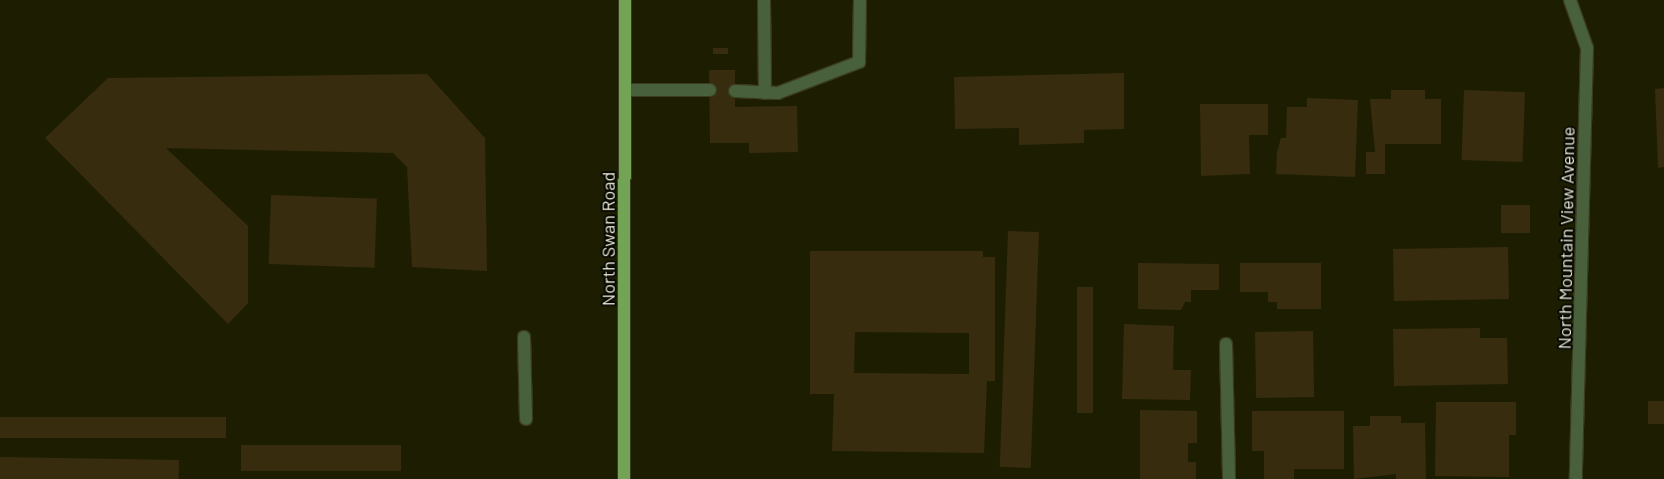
<!DOCTYPE html>
<html>
<head>
<meta charset="utf-8">
<style>
  body { margin:0 }
  #map { position:relative; width:1664px; height:479px; overflow:hidden; background:#1d1e01; font-family:Barlow,sans-serif }
  div>[style] { position:absolute }
  [style*='--x'] { left:calc(var(--x)*1px); top:calc(var(--y)*1px); width:calc(var(--w)*1px); rotate:calc(var(--a)*1deg) }
  .building>* { inset:0; background:#382c0e; transform-origin:0 0 }
  .roads { filter:drop-shadow(1px 0 #3a3b20) drop-shadow(-1px 0 #3a3b20) drop-shadow(0 1px #3a3b20) drop-shadow(0 -1px #3a3b20) }
  .service>* { height:12px; margin:-6px; padding:0 6px; transform-origin:6px; border-radius:6px; background:#48603b }
  .minor>* { height:12px; margin:-6px; padding:0 6px; transform-origin:6px; border-radius:6px; background:#48603b }
  .primary>* { height:12px; margin:-6px; padding:0 6px; transform-origin:6px; border-radius:6px; background:#73a456 }
  span { translate:-50% -50%; white-space:nowrap; text-align:center; line-height:1.15; -webkit-text-stroke:4px #070801; paint-order:stroke }
  .street-label { font-size:18px; color:#eceedc }
</style>
</head>
<body>
<div id="map">
  <div class="building">
    <i style="left:713px;top:48px;width:15px;height:6px"></i>
    <i style="clip-path:polygon(709px 70px,735px 70px,735px 107px,797px 106px,798px 152px,749px 153px,749px 143px,710px 143px)"></i>
    <i style="clip-path:polygon(1124px 73px,1124px 129px,1084px 130px,1084px 143px,1019px 145px,1019px 128px,955px 129px,954px 77px)"></i>
    <i style="clip-path:polygon(427px 74px,485px 138px,487px 271px,412px 267px,407px 167px,393px 153px,166px 148px,248px 226px,248px 303px,228px 324px,45px 138px,108px 78px)"></i>
    <i style="clip-path:polygon(1664px 88px,1664px 167px,1658px 168px,1655px 89px)"></i>
    <i style="clip-path:polygon(1391px 90px,1425px 90px,1425px 99px,1441px 99px,1441px 144px,1385px 144px,1385px 174px,1366px 174px,1366px 152px,1375px 152px,1370px 99px,1391px 99px)"></i>
    <i style="left:1464px;top:90px;width:61px;height:70px;rotate:2deg"></i>
    <i style="clip-path:polygon(1307px 98px,1358px 100px,1355px 177px,1276px 174px,1277px 152px,1281px 138px,1286px 138px,1287px 107px,1307px 107px)"></i>
    <i style="clip-path:polygon(1200px 104px,1268px 104px,1268px 135px,1249px 135px,1250px 174px,1201px 176px)"></i>
    <i style="left:271px;top:195px;width:106px;height:69px;rotate:2deg"></i>
    <i style="left:1530px;top:205px;width:28px;height:29px;rotate:90deg"></i>
    <i style="left:1008px;top:231px;width:31px;height:236px;rotate:2deg"></i>
    <i style="left:1508px;top:247px;width:52px;height:115px;rotate:89deg"></i>
    <i style="clip-path:polygon(evenodd,810px 251px,983px 251px,983px 257px,995px 257px,995px 381px,987px 381px,984px 453px,832px 451px,834px 394px,810px 394px,810px 251px,855px 332px,969px 333px,969px 374px,854px 373px,855px 332px)"></i>
    <i style="clip-path:polygon(1138px 263px,1219px 264px,1219px 290px,1191px 290px,1191px 302px,1185px 302px,1181px 310px,1138px 309px)"></i>
    <i style="clip-path:polygon(1240px 263px,1321px 263px,1321px 309px,1277px 309px,1277px 302px,1268px 302px,1268px 292px,1240px 292px)"></i>
    <i style="left:1093px;top:287px;width:126px;height:16px;rotate:90deg"></i>
    <i style="clip-path:polygon(1124px 324px,1174px 326px,1173px 370px,1191px 370px,1190px 400px,1122px 399px)"></i>
    <i style="clip-path:polygon(1480px 328px,1480px 338px,1507px 338px,1508px 384px,1394px 386px,1393px 329px)"></i>
    <i style="left:1313px;top:331px;width:66px;height:58px;rotate:89deg"></i>
    <i style="left:1648px;top:401px;width:16px;height:23px"></i>
    <i style="clip-path:polygon(1436px 402px,1516px 402px,1516px 435px,1509px 435px,1509px 477px,1435px 476px)"></i>
    <i style="clip-path:polygon(1140px 410px,1197px 411px,1197px 443px,1188px 443px,1188px 462px,1196px 462px,1196px 479px,1140px 479px)"></i>
    <i style="clip-path:polygon(1252px 411px,1344px 411px,1344px 469px,1294px 469px,1294px 479px,1264px 479px,1264px 451px,1252px 451px)"></i>
    <i style="clip-path:polygon(1370px 416px,1401px 416px,1401px 423px,1425px 423px,1426px 479px,1396px 479px,1396px 474px,1354px 479px,1353px 426px,1370px 426px)"></i>
    <i style="left:0;top:417px;width:226px;height:21px"></i>
    <i style="left:241px;top:445px;width:160px;height:26px"></i>
    <i style="left:0;top:457px;width:179px;height:22px;rotate:1deg"></i>
  </div>
  <div class="roads">
    <div class="service">
      <i style="--x:764;--y:0;--w:93;--a:89.4"></i>
      <i style="--x:626;--y:90;--w:84;--a:0"></i>
      <i style="--x:735;--y:91;--w:43;--a:2.7"></i>
      <i style="--x:778;--y:93;--w:87;--a:-20.9"></i>
      <i style="--x:859;--y:62;--w:62;--a:-89.1"></i>
      <i style="--x:524;--y:337;--w:82;--a:88.6"></i>
    </div>
    <div class="minor">
      <i style="--x:1570;--y:0;--w:51;--a:70.5"></i>
      <i style="--x:1587;--y:48;--w:431;--a:91.5"></i>
      <i style="--x:1226;--y:344;--w:135;--a:88.7"></i>
    </div>
    <div class="primary">
      <i style="--x:624;--y:479;--w:479;--a:-89.9"></i>
    </div>
  </div>
  <div class="street-label">
    <span style="left:1566px;top:238px;rotate:-89deg">North Mountain View Avenue</span>
    <span style="left:608px;top:239px;rotate:-90deg">North Swan Road</span>
  </div>
</div>
</body>
</html>
